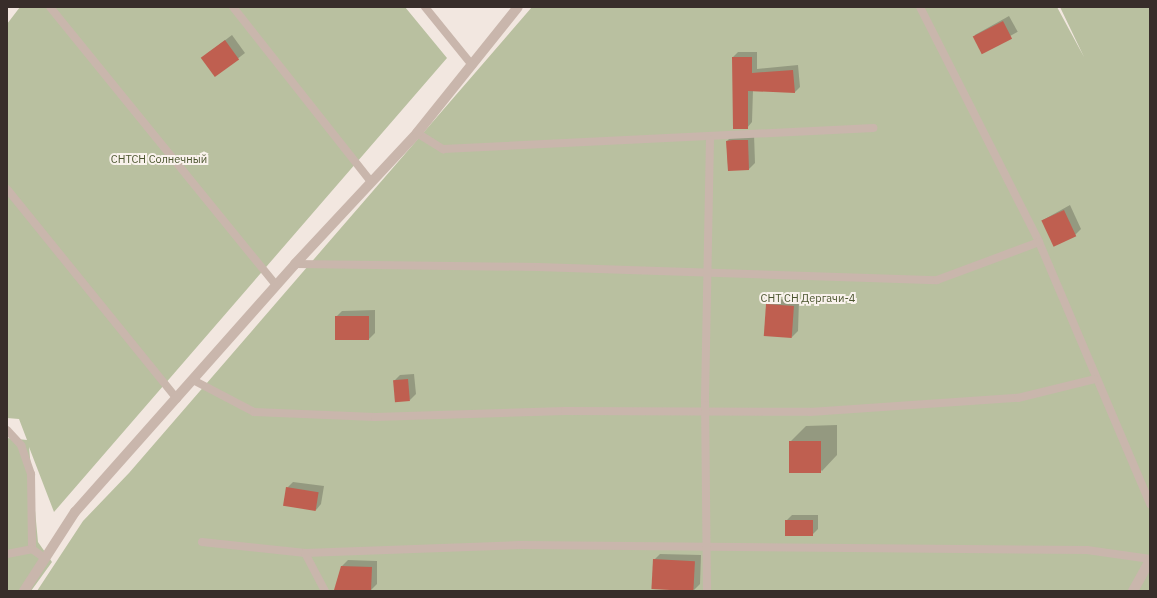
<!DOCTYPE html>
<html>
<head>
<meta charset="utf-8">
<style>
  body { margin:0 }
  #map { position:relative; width:1157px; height:598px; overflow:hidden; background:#f2e7e0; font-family:"IBM Plex Sans",sans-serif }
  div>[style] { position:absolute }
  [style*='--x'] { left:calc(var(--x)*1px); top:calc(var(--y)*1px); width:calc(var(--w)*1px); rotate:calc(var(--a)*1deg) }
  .green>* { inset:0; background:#b9c0a0 }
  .shadow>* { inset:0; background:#0003; transform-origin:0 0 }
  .building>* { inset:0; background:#bf5f50; transform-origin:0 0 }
  .service>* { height:8px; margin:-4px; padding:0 4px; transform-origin:4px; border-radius:4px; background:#c9b6ac }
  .minor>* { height:10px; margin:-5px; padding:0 5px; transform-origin:5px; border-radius:5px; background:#c9b6ac }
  span { translate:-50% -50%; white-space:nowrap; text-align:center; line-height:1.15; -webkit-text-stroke:4px #f9f2ec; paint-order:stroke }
  .park-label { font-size:11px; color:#4b552f }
  .frame { position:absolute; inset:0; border:8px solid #382d2a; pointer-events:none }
</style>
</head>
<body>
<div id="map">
  <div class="green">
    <i style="clip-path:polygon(20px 7px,405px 7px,447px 58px,54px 512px,29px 447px,38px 542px,52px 562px,31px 591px,7px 591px,7px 438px,27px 440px,19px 419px,7px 418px,7px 24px)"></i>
    <i style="clip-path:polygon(532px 7px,1057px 7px,1084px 57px,1060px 7px,1150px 7px,1150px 591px,37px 591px,83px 521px,129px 473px)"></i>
  </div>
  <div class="shadow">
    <i style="left:1009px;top:16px;width:18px;height:39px;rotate:61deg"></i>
    <i style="clip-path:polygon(232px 35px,245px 53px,215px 76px,208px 53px)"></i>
    <i style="clip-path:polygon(738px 52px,757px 52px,757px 69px,798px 65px,800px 87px,795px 92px,753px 90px,752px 122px,747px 128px,733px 57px)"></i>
    <i style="clip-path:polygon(754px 134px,755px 163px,749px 169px,728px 170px,727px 141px,733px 135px)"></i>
    <i style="clip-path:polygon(1070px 205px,1081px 229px,1075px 235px,1043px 220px)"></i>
    <i style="clip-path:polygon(773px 299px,799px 300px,798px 331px,792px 337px,767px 305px)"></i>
    <i style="clip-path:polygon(375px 310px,375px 333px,369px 339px,336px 317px,342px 311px)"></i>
    <i style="clip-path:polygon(414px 374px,416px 394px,410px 400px,394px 381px,400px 375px)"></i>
    <i style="clip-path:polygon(837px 425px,837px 455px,822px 471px,790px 442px,806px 426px)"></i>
    <i style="clip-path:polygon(293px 482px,324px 486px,321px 504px,316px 510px,287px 488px)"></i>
    <i style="clip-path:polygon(792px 515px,818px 515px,818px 529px,812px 535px,786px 521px)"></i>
    <i style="clip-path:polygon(660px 554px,701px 555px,700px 584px,694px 590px,654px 560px)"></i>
    <i style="clip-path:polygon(348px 560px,377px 561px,377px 584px,371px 590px,342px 566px)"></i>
  </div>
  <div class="building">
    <i style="left:1003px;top:21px;width:20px;height:34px;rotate:63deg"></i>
    <i style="left:225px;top:40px;width:24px;height:30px;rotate:54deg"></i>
    <i style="clip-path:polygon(732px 57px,752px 57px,752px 73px,793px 70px,795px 93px,748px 91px,748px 129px,733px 129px)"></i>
    <i style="clip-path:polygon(733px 140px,748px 140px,749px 170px,728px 171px,726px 141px)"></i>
    <i style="left:1064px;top:210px;width:29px;height:25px;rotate:65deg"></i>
    <i style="left:766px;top:304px;width:28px;height:32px;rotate:4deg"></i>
    <i style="left:335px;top:316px;width:34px;height:24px"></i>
    <i style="left:408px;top:379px;width:22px;height:15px;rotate:85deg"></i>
    <i style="left:789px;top:441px;width:32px;height:32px"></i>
    <i style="left:286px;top:487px;width:33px;height:19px;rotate:9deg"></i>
    <i style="left:785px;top:520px;width:28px;height:16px"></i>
    <i style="left:653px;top:559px;width:42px;height:30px;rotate:3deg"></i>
    <i style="clip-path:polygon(341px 566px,372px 567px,371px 591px,334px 590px)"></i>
  </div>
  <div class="service">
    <i style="--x:50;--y:7;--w:358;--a:50.9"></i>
    <i style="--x:233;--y:7;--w:223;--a:51.7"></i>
    <i style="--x:425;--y:7;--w:75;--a:51"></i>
    <i style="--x:920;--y:7;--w:263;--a:63.1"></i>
    <i style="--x:1039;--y:242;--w:285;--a:67"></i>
    <i style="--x:417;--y:133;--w:31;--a:32"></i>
    <i style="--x:443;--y:149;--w:431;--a:-2.8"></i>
    <i style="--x:7;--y:189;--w:270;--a:51"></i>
    <i style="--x:295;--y:264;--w:243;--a:0.7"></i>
    <i style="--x:538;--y:267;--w:399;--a:1.9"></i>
    <i style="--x:937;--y:280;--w:109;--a:-20.4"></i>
    <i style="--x:193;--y:380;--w:69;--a:27.7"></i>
    <i style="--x:254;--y:412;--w:121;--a:2.4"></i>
    <i style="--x:375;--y:417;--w:190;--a:-1.8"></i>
    <i style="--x:565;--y:411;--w:245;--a:0.2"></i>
    <i style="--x:810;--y:412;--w:208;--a:-3.9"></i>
    <i style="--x:1018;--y:398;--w:79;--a:-13.9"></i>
    <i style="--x:7;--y:430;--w:21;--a:47"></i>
    <i style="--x:21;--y:445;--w:31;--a:71"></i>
    <i style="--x:31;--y:474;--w:75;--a:89.2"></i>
    <i style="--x:202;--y:542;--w:104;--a:6.1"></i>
    <i style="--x:305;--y:553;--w:215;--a:-2.1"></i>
    <i style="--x:520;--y:545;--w:567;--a:0.51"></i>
    <i style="--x:1087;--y:550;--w:64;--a:8.1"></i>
    <i style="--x:305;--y:553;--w:43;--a:62.2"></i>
    <i style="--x:7;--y:554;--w:25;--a:-11"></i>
    <i style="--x:32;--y:549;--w:17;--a:36"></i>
    <i style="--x:707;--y:591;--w:193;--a:-90.6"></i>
    <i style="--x:705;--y:398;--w:259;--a:-88.9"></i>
  </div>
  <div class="minor">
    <i style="--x:24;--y:591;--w:94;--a:-57.2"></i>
    <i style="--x:75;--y:512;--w:332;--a:-48.4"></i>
    <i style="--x:295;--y:264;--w:179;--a:-47"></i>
    <i style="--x:417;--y:133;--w:161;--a:-51.3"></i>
    <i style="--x:1133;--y:591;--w:35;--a:-61"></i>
  </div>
  <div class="park-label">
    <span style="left:159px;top:159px">СНТСН Солнечный</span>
    <span style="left:808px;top:298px">СНТ СН Дергачи-4</span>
  </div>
  <div class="frame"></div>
</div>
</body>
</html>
